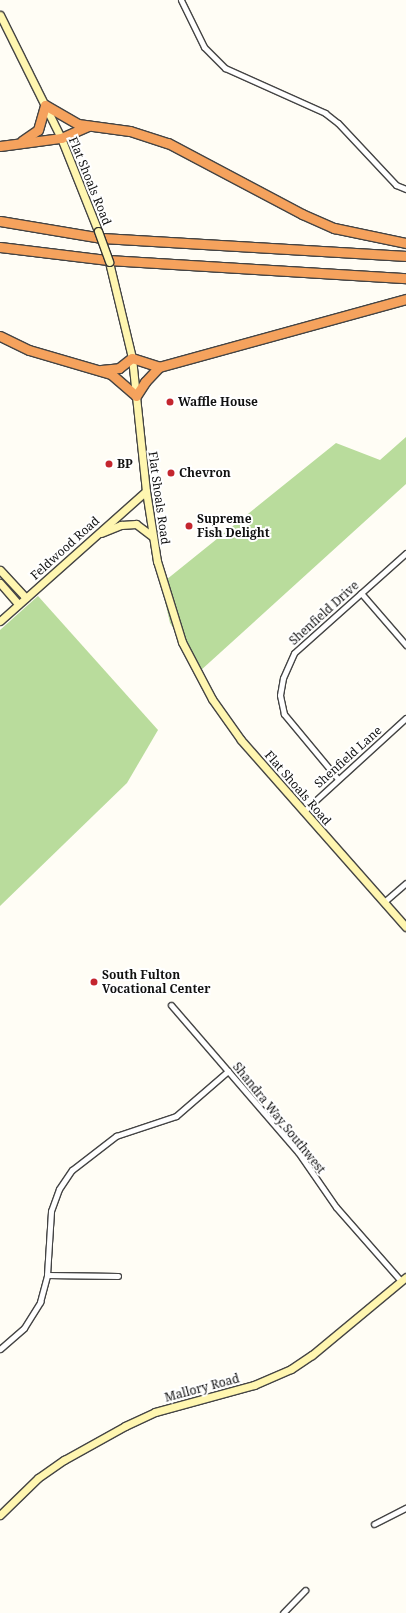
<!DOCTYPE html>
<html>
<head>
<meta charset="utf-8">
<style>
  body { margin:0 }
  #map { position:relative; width:406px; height:1613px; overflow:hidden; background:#fffdf5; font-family:"Noto Serif",serif }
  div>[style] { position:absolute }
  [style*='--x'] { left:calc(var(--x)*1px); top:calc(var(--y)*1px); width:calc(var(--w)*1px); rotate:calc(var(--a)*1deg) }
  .forest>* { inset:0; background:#b9dc9c }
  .roads { filter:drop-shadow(1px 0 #444) drop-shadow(-1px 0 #444) drop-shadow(0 1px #444) drop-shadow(0 -1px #444) }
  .street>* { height:5px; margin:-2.5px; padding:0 2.5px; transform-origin:2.5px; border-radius:2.5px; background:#fff }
  .secondary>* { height:7px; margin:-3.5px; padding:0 3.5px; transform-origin:3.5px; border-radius:3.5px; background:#fff6b0 }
  .highway>* { height:9px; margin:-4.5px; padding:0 4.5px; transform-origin:4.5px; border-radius:4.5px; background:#f5a25d }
  .bridges { filter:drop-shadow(1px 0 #333) drop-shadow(-1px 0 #333) drop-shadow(0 1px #333) drop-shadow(0 -1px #333) }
  .secondary-bridge>* { height:7px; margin:-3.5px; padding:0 3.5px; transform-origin:3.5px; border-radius:3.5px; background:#fff6b0 }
  .dots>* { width:11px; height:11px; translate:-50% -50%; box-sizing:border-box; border:2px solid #fff; border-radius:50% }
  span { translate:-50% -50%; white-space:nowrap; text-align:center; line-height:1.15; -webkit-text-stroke:4px #fff; paint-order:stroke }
  .street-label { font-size:12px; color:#111 }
  .poi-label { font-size:12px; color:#111; font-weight:700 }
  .left { translate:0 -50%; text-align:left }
</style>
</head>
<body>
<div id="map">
  <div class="forest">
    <i style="clip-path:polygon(406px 437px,406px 484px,200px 671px,170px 623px,161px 584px,336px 443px,380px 460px)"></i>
    <i style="clip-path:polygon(38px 596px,158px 730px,127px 783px,0 906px,0 630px)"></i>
  </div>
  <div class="roads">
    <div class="street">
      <i style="--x:181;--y:0;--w:52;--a:63.9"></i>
      <i style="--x:204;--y:47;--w:30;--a:45"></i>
      <i style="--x:225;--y:68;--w:110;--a:24.2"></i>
      <i style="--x:325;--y:113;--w:16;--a:38"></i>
      <i style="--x:338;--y:123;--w:85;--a:46.9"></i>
      <i style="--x:396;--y:185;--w:11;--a:22"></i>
      <i style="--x:361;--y:593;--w:69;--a:49.1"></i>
      <i style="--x:338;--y:779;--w:85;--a:-129.7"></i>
      <i style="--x:284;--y:714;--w:19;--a:-102"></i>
      <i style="--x:280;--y:695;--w:17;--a:-80"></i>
      <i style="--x:283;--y:678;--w:27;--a:-66"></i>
      <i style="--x:294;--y:653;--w:150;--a:-41.8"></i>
      <i style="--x:304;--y:811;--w:138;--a:-42.4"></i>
      <i style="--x:384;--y:902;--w:29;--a:-41"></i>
      <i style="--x:171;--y:1005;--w:194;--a:49.2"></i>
      <i style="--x:298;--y:1152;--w:67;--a:55.4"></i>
      <i style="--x:336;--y:1207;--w:98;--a:48.7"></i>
      <i style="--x:47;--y:1275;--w:71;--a:0.8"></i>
      <i style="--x:0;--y:1349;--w:32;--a:-41"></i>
      <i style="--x:24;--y:1328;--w:31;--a:-58"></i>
      <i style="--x:40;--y:1302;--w:28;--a:-75"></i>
      <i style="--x:47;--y:1275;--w:64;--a:-86.4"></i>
      <i style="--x:51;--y:1211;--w:23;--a:-70"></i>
      <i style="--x:59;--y:1189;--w:23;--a:-56"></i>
      <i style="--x:72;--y:1170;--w:56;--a:-37.7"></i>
      <i style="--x:116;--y:1136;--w:63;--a:-18.4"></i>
      <i style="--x:176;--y:1116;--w:69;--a:-40.9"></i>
      <i style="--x:374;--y:1524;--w:36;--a:-27"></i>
      <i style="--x:283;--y:1613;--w:32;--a:-46"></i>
    </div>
    <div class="secondary">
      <i style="--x:0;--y:15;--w:137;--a:63.6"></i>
      <i style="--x:61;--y:138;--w:100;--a:68.3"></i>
      <i style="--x:109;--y:262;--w:99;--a:76.5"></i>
      <i style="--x:132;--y:358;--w:134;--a:84"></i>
      <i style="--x:146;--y:491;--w:71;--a:81.1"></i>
      <i style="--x:157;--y:561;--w:85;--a:72.8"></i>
      <i style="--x:182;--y:642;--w:64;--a:62.2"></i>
      <i style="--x:212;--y:699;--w:50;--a:54.7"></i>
      <i style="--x:241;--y:740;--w:249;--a:48.6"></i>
      <i style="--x:101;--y:533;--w:22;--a:-22"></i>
      <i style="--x:121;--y:525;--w:15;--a:-4"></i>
      <i style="--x:136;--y:524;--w:21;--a:37"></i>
      <i style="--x:0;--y:570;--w:38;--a:47"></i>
      <i style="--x:0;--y:583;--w:28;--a:49"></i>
      <i style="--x:0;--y:621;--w:195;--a:-41.7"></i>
      <i style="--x:0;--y:1515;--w:53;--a:-44.2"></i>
      <i style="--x:38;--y:1478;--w:32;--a:-35"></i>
      <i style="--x:64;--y:1460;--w:70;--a:-29.1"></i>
      <i style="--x:125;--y:1426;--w:33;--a:-25"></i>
      <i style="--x:155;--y:1412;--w:103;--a:-15.3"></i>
      <i style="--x:254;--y:1385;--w:40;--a:-23.4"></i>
      <i style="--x:291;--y:1369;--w:25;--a:-34"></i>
      <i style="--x:312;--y:1355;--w:122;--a:-39.7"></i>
    </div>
    <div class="highway">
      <i style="--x:22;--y:141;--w:19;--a:-35"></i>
      <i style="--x:38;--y:130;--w:26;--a:-74"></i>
      <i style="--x:45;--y:105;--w:38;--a:30"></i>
      <i style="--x:78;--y:124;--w:52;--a:7.7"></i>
      <i style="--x:130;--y:131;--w:40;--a:18"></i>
      <i style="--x:168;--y:143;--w:152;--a:27.9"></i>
      <i style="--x:302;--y:214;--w:35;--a:24"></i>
      <i style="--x:334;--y:228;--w:74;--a:11.8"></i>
      <i style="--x:0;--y:146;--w:62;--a:-7.5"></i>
      <i style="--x:61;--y:138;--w:30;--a:-24"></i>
      <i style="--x:0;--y:221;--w:103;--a:9.5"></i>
      <i style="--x:102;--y:238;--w:305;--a:3.4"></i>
      <i style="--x:0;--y:247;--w:109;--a:6.9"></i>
      <i style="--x:108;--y:260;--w:299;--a:3.5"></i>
      <i style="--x:0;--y:336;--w:32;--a:26"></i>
      <i style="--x:29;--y:350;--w:85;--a:16.3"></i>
      <i style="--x:111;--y:374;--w:33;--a:41"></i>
      <i style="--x:136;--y:396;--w:17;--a:-57"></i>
      <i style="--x:145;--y:382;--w:21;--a:-47"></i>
      <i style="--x:101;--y:370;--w:18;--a:-6"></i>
      <i style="--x:119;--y:368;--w:16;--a:-38"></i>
      <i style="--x:132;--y:358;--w:28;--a:18"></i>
      <i style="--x:159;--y:367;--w:256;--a:-15.4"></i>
    </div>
  </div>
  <div class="bridges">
    <div class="secondary-bridge">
      <i style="--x:98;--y:231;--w:33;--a:70"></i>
    </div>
  </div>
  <div class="dots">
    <i style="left:170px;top:402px;background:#c4262e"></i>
    <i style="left:109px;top:464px;background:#c4262e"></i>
    <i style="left:171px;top:473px;background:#c4262e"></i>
    <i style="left:189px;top:526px;background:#c4262e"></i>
    <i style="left:94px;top:982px;background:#c4262e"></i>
  </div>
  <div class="street-label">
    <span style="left:90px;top:181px;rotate:68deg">Flat Shoals Road</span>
    <span style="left:159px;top:498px;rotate:82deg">Flat Shoals Road</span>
    <span style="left:65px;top:548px;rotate:-42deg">Feldwood Road</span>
    <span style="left:324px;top:613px;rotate:-42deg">Shenfield Drive</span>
    <span style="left:348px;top:757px;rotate:-42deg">Shenfield Lane</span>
    <span style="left:298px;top:788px;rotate:49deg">Flat Shoals Road</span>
    <span style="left:279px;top:1118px;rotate:51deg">Shandra Way Southwest</span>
    <span style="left:202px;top:1388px;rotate:-15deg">Mallory Road</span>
  </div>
  <div class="poi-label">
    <span class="left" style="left:178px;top:402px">Waffle House</span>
    <span class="left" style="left:117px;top:464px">BP</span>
    <span class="left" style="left:179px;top:473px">Chevron</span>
    <span class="left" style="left:197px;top:526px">Supreme<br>Fish Delight</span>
    <span class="left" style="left:102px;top:982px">South Fulton<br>Vocational Center</span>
  </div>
</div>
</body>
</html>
